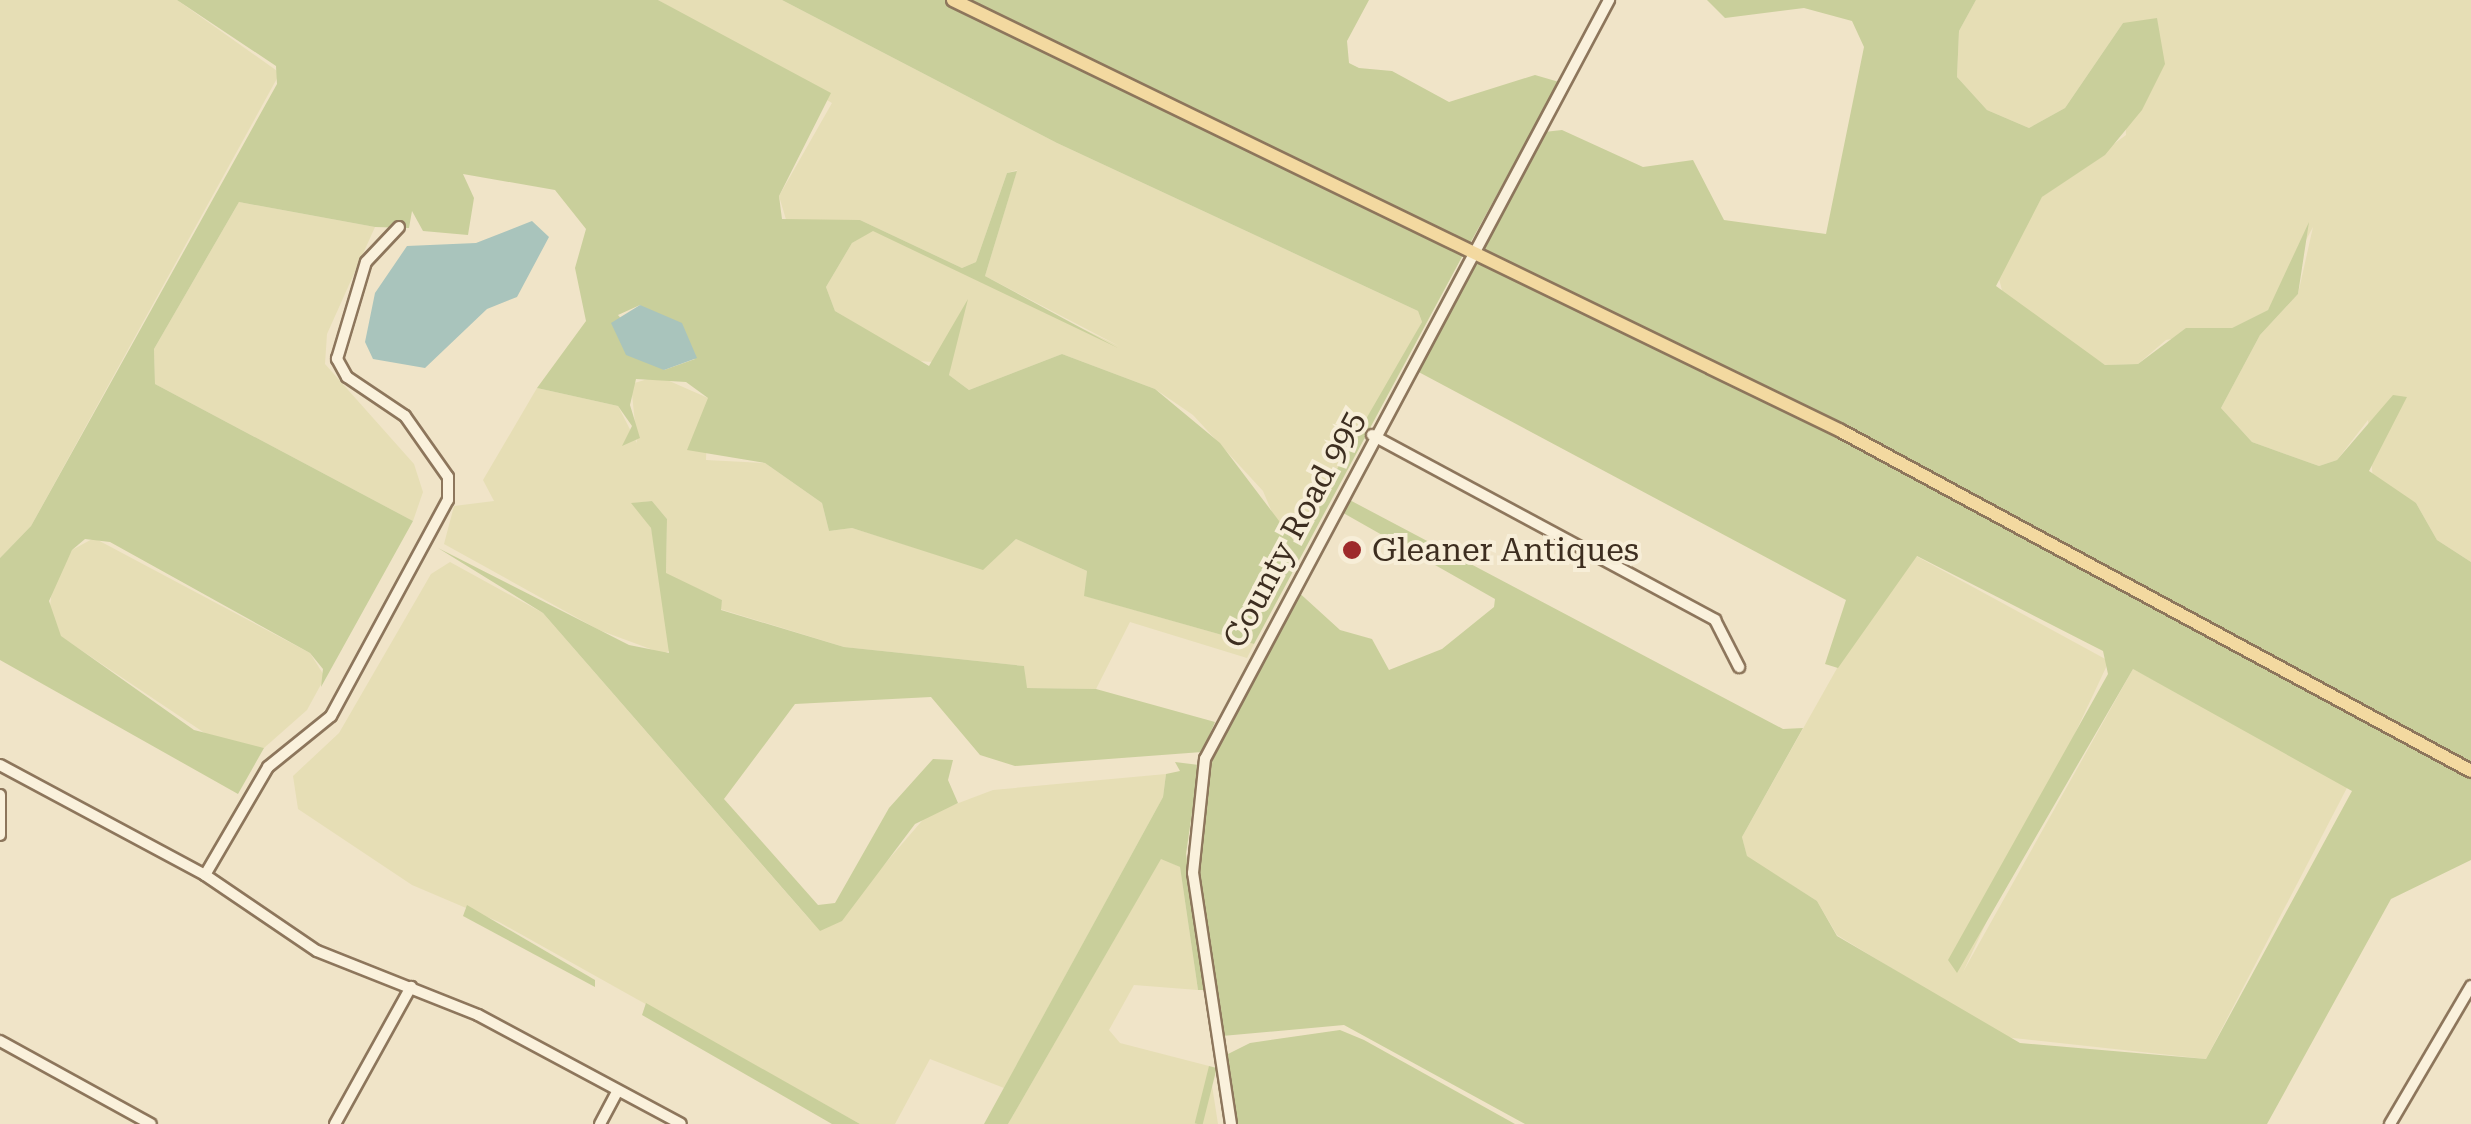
<!DOCTYPE html>
<html>
<head>
<meta charset="utf-8">
<style>
  body { margin:0 }
  #map { position:relative; width:2471px; height:1124px; overflow:hidden; background:#f0e4c8; font-family:"Roboto Serif",serif }
  div>[style] { position:absolute }
  [style*='--x'] { left:calc(var(--x)*1px); top:calc(var(--y)*1px); width:calc(var(--w)*1px); rotate:calc(var(--a)*1deg) }
  .farmland>* { inset:0; background:#e6deb5 }
  .green>* { inset:0; background:#c9cf9b; transform-origin:0 0 }
  .water>* { inset:0; background:#a9c4bc }
  .roads { filter:drop-shadow(2px 0 #8d765c) drop-shadow(-2px 0 #8d765c) drop-shadow(0 2px #8d765c) drop-shadow(0 -2px #8d765c) }
  .minor>* { height:10px; margin:-5px; padding:0 5px; transform-origin:5px; border-radius:5px; background:#faf1dc }
  .major>* { height:12px; margin:-6px; padding:0 6px; transform-origin:6px; border-radius:6px; background:#f3d9a0 }
  .dots>* { width:28px; height:28px; translate:-50% -50%; box-sizing:border-box; border:5px solid #f7eed8; border-radius:50% }
  span { translate:-50% -50%; white-space:nowrap; text-align:center; line-height:1.15; -webkit-text-stroke:8px #f7eed8; paint-order:stroke }
  .street-label { font-size:32px; color:#3d2e20 }
  .poi-label { font-size:32px; color:#3d2e20 }
  .left { translate:0 -50%; text-align:left }
</style>
</head>
<body>
<div id="map">
  <div class="farmland">
    <i style="clip-path:polygon(0 0,177px 0,280px 73px,31px 526px,0 558px)"></i>
    <i style="clip-path:polygon(658px 0,782px 0,1057px 143px,1418px 311px,1422px 322px,1303px 543px,1279px 529px,1263px 491px,1193px 415px,1155px 389px,1062px 354px,969px 390px,949px 375px,951px 363px,917px 361px,835px 311px,826px 287px,852px 243px,873px 230px,1119px 346px,985px 276px,1017px 170px,1007px 173px,976px 262px,962px 268px,860px 220px,787px 223px,779px 196px,832px 103px)"></i>
    <i style="clip-path:polygon(1976px 0,2471px 0,2471px 562px,2437px 540px,2416px 503px,2373px 481px,2368px 420px,2337px 460px,2319px 466px,2252px 442px,2221px 408px,2260px 335px,2298px 294px,2313px 227px,2268px 310px,2232px 328px,2166px 340px,2138px 364px,2105px 365px,2004px 298px,1998px 275px,2042px 197px,2126px 135px,2123px 23px,2065px 108px,2029px 128px,1987px 110px,1957px 77px,1959px 31px)"></i>
    <i style="clip-path:polygon(239px 202px,375px 227px,327px 334px,325px 364px,414px 464px,423px 492px,413px 521px,155px 384px,154px 349px)"></i>
    <i style="clip-path:polygon(658px 376px,708px 398px,706px 460px,765px 463px,822px 503px,829px 531px,852px 528px,983px 569px,1016px 539px,1087px 571px,1085px 596px,1254px 644px,1247px 658px,1130px 622px,1096px 689px,1026px 688px,1024px 666px,844px 647px,720px 609px,722px 600px,666px 574px,667px 519px,652px 501px,634px 503px,651px 528px,673px 648px,664px 654px,599px 630px,444px 544px,454px 506px,494px 501px,483px 480px,537px 388px,618px 406px,637px 443px,631px 384px)"></i>
    <i style="clip-path:polygon(94px 538px,310px 653px,325px 677px,307px 710px,264px 748px,218px 742px,60px 636px,49px 615px,52px 589px,72px 550px)"></i>
    <i style="clip-path:polygon(1916px 556px,2109px 661px,1963px 972px,2133px 669px,2349px 784px,2206px 1059px,2004px 1037px,1837px 935px,1817px 901px,1747px 857px,1742px 837px,1849px 647px)"></i>
    <i style="clip-path:polygon(450px 562px,543px 613px,811px 921px,851px 903px,927px 815px,993px 790px,1166px 774px,1163px 797px,1004px 1088px,930px 1059px,895px 1124px,860px 1124px,499px 922px,412px 885px,298px 809px,293px 776px,339px 733px,431px 574px)"></i>
    <i style="clip-path:polygon(1161px 858px,1180px 867px,1198px 990px,1134px 985px,1109px 1030px,1120px 1043px,1209px 1066px,1218px 1124px,1008px 1124px)"></i>
  </div>
  <div class="green">
    <i style="clip-path:polygon(evenodd,177px 0,658px 0,831px 93px,779px 196px,782px 219px,860px 220px,962px 268px,976px 262px,1007px 173px,1017px 171px,985px 276px,1118px 348px,873px 231px,852px 243px,826px 287px,835px 311px,929px 366px,968px 299px,949px 375px,969px 390px,1062px 354px,1155px 389px,1220px 443px,1295px 542px,1422px 322px,1418px 311px,1057px 143px,782px 0,949px 0,1463px 255px,1254px 644px,1084px 596px,1087px 571px,1016px 539px,983px 570px,852px 528px,829px 531px,822px 503px,765px 463px,687px 450px,708px 398px,686px 382px,636px 379px,630px 405px,640px 438px,622px 446px,632px 426px,618px 406px,537px 388px,586px 321px,575px 268px,586px 229px,555px 190px,463px 174px,474px 198px,468px 235px,423px 231px,412px 211px,409px 228px,375px 227px,239px 202px,154px 349px,155px 384px,413px 521px,321px 687px,323px 669px,310px 653px,110px 542px,85px 539px,72px 550px,49px 601px,61px 636px,194px 730px,264px 748px,238px 794px,0 660px,0 558px,31px 526px,277px 84px,276px 66px,177px 0,640px 305px,695px 359px,664px 370px,618px 315px,640px 305px)"></i>
    <i style="clip-path:polygon(957px 0,1369px 0,1347px 41px,1349px 63px,1359px 68px,1392px 71px,1449px 102px,1535px 75px,1559px 82px,1468px 247px)"></i>
    <i style="clip-path:polygon(1707px 0,1976px 0,1959px 31px,1957px 77px,1987px 110px,2029px 128px,2065px 108px,2123px 23px,2157px 18px,2165px 64px,2142px 110px,2105px 155px,2042px 197px,1996px 286px,2105px 365px,2138px 364px,2186px 328px,2232px 328px,2268px 310px,2309px 222px,2298px 294px,2260px 335px,2221px 408px,2252px 442px,2319px 466px,2337px 460px,2393px 395px,2407px 397px,2369px 471px,2416px 503px,2437px 540px,2471px 562px,2471px 766px,2103px 566px,1477px 251px,1544px 132px,1562px 130px,1643px 167px,1693px 160px,1724px 220px,1826px 234px,1864px 47px,1852px 21px,1804px 8px,1725px 18px)"></i>
    <i style="clip-path:polygon(1473px 261px,1888px 462px,2471px 778px,2471px 860px,2391px 899px,2267px 1124px,1525px 1124px,1344px 1025px,1222px 1036px,1196px 858px,1209px 763px,1295px 589px,1340px 630px,1372px 639px,1389px 670px,1442px 649px,1494px 607px,1495px 599px,1338px 510px,1344px 497px,1783px 729px,1803px 728px,1742px 837px,1747px 856px,1817px 901px,1837px 936px,2020px 1043px,2206px 1059px,2352px 791px,2133px 669px,1957px 973px,1948px 960px,2108px 674px,2103px 651px,1917px 556px,1838px 668px,1825px 664px,1846px 600px,1413px 369px)"></i>
    <i style="clip-path:polygon(652px 501px,667px 519px,666px 573px,722px 600px,721px 610px,844px 647px,1024px 666px,1027px 688px,1096px 689px,1215px 722px,1202px 752px,1015px 766px,980px 755px,931px 697px,795px 704px,724px 799px,818px 905px,835px 903px,889px 808px,933px 759px,953px 760px,948px 780px,958px 803px,915px 824px,842px 921px,820px 931px,543px 613px,438px 548px,629px 645px,669px 653px,651px 528px,631px 503px)"></i>
    <i style="clip-path:polygon(1175px 762px,1199px 765px,1186px 854px,1205px 990px,1198px 990px,1180px 867px,1161px 859px,1008px 1124px,984px 1124px,1163px 797px,1166px 774px,1180px 771px)"></i>
    <i style="clip-path:polygon(467px 905px,595px 980px,595px 987px,463px 916px)"></i>
    <i style="clip-path:polygon(646px 1003px,699px 1033px,860px 1124px,832px 1124px,642px 1015px)"></i>
    <i style="clip-path:polygon(1340px 1030px,1364px 1040px,1515px 1124px,1235px 1124px,1224px 1056px,1250px 1043px)"></i>
    <i style="left:1209px;top:1066px;width:8px;height:59px;rotate:14deg"></i>
  </div>
  <div class="water">
    <i style="clip-path:polygon(532px 221px,549px 237px,517px 297px,487px 309px,425px 368px,373px 359px,365px 342px,375px 293px,407px 246px,476px 243px)"></i>
    <i style="clip-path:polygon(640px 305px,682px 323px,697px 358px,664px 370px,626px 355px,611px 323px)"></i>
  </div>
  <div class="roads">
    <div class="minor">
      <i style="--x:1372;--y:435;--w:390;--a:28.3"></i>
      <i style="--x:1715;--y:620;--w:53;--a:62.9"></i>
      <i style="--x:0;--y:765;--w:233;--a:28.2"></i>
      <i style="--x:205;--y:875;--w:135;--a:34.2"></i>
      <i style="--x:317;--y:951;--w:173;--a:21.7"></i>
      <i style="--x:478;--y:1015;--w:230;--a:28.2"></i>
      <i style="--x:0;--y:795;--w:40;--a:90"></i>
      <i style="--x:205;--y:875;--w:125;--a:-59.7"></i>
      <i style="--x:268;--y:767;--w:81;--a:-39"></i>
      <i style="--x:331;--y:716;--w:246;--a:-61.6"></i>
      <i style="--x:448;--y:500;--w:23;--a:-90"></i>
      <i style="--x:448;--y:477;--w:75;--a:-125.2"></i>
      <i style="--x:405;--y:416;--w:70;--a:-146.1"></i>
      <i style="--x:347;--y:377;--w:21;--a:-119"></i>
      <i style="--x:337;--y:359;--w:101;--a:-73.4"></i>
      <i style="--x:366;--y:262;--w:48;--a:-46.7"></i>
      <i style="--x:0;--y:1041;--w:172;--a:28.8"></i>
      <i style="--x:335;--y:1124;--w:157;--a:-61"></i>
      <i style="--x:600;--y:1124;--w:36;--a:-62"></i>
      <i style="--x:1231;--y:1124;--w:254;--a:-98.6"></i>
      <i style="--x:1193;--y:873;--w:115;--a:-84"></i>
      <i style="--x:1205;--y:759;--w:860;--a:-61.97"></i>
      <i style="--x:2390;--y:1124;--w:160;--a:-59.6"></i>
    </div>
    <div class="major">
      <i style="--x:953;--y:0;--w:987;--a:25.89"></i>
      <i style="--x:1841;--y:431;--w:716;--a:28.35"></i>
    </div>
  </div>
  <div class="dots">
    <i style="left:1352px;top:550px;background:#9e2a2b"></i>
  </div>
  <div class="street-label">
    <span style="left:1294px;top:529px;rotate:-62deg">County Road 995</span>
  </div>
  <div class="poi-label">
    <span class="left" style="left:1372px;top:550px">Gleaner Antiques</span>
  </div>
</div>
</body>
</html>
